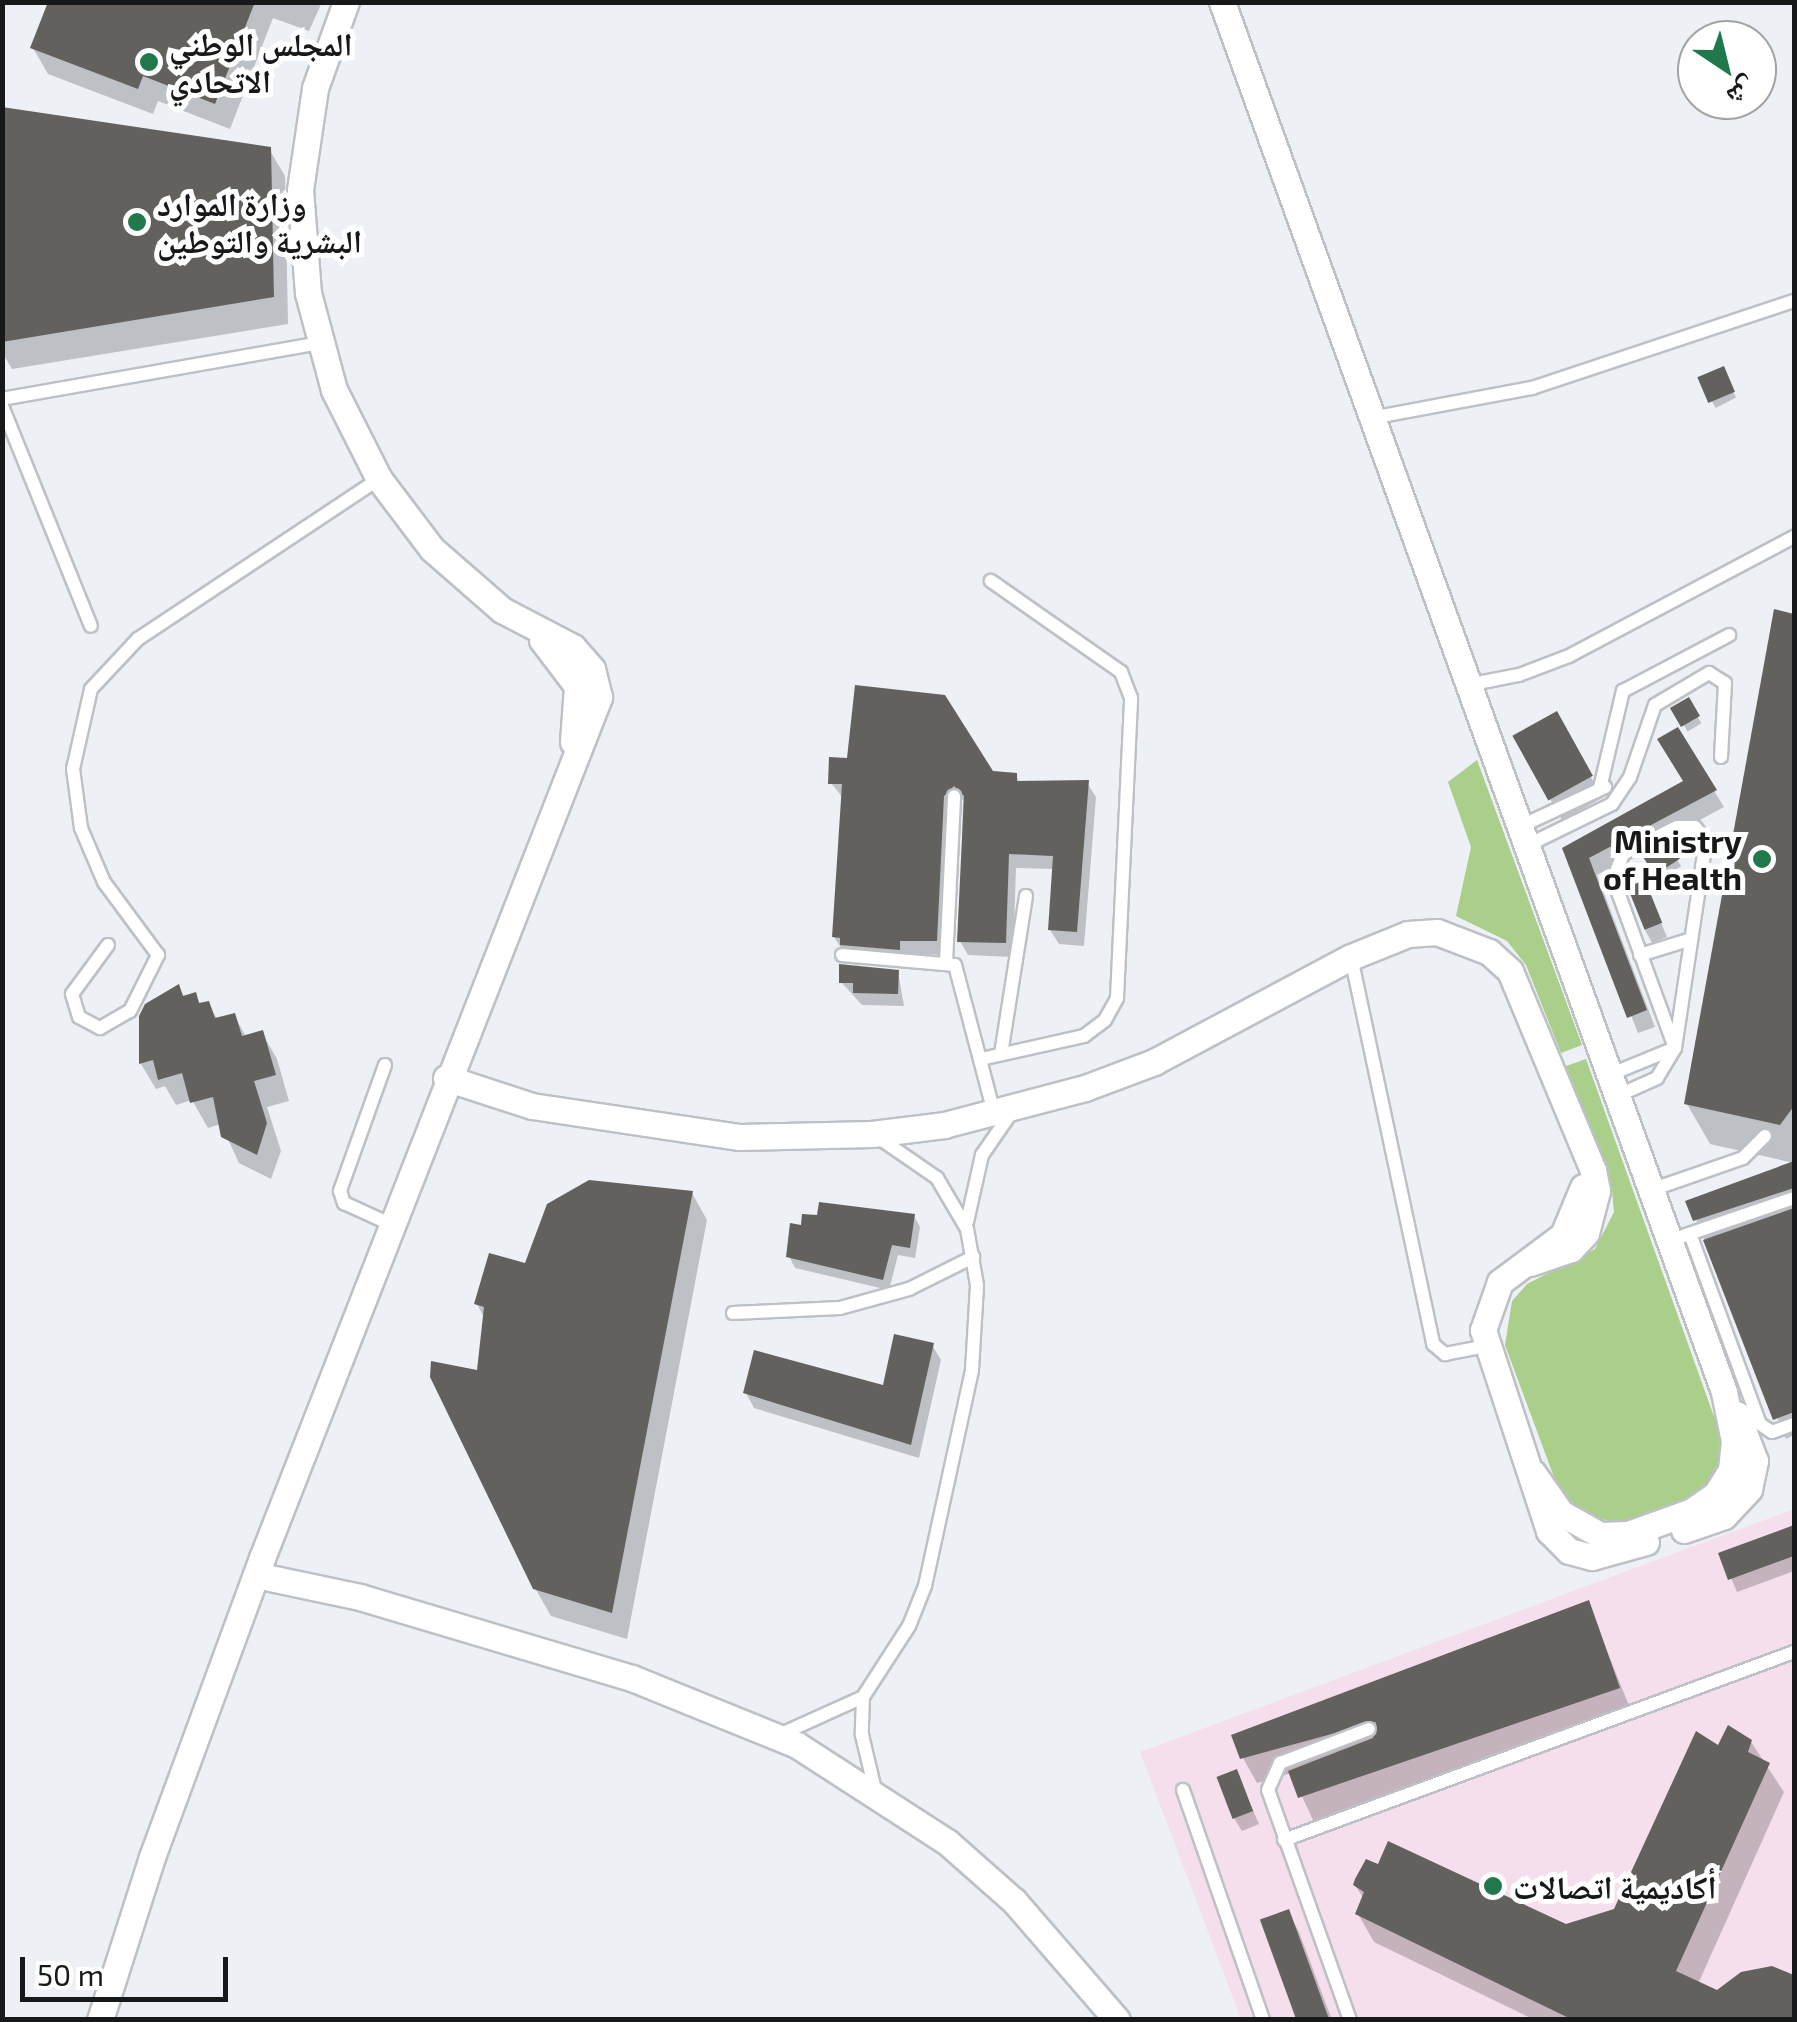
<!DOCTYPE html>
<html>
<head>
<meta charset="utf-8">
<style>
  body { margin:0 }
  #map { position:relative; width:1797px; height:2022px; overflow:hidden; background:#edf0f5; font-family:"Exo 2","Noto Naskh Arabic",sans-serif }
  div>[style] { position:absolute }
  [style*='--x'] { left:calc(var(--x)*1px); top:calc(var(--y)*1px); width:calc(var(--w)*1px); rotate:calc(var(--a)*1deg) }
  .education>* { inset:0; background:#f5dfec }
  .green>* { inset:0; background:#aacf8a }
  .shadow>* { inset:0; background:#0003; transform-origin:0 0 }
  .building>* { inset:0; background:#63615d; transform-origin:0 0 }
  .roads { filter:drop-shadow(2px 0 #bdc1c5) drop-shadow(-2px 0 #bdc1c5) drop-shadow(0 2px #bdc1c5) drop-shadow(0 -2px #bdc1c5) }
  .service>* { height:12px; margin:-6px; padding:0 6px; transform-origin:6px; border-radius:6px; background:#fff }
  .minor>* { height:25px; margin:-12.5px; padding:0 12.5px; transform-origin:12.5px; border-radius:12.5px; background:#fff }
  .dots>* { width:28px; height:28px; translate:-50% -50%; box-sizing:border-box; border:5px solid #fff; border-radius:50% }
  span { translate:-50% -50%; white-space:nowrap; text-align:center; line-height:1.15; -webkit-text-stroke:10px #fff; paint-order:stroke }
  .poi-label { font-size:32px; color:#171819; font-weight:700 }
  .left { translate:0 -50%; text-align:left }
  .right { translate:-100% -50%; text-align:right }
  .frame { position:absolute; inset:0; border:5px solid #171819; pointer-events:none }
  .north { position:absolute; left:1677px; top:20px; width:100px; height:100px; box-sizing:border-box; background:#fff; border:2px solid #a2a3a3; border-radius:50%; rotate:145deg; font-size:28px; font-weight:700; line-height:40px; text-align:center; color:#171819 }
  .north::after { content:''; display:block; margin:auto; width:35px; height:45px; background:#21784c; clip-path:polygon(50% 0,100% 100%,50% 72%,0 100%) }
  .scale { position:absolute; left:20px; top:1957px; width:208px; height:45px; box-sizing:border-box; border:5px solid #171819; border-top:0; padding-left:12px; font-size:30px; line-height:35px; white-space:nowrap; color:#171819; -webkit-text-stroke:8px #fff; paint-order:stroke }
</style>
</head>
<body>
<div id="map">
  <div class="education">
    <i style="clip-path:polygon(1794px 1509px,1794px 2019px,1241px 2019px,1140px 1752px)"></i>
  </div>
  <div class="green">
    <i style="clip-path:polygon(1477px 760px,1582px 1045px,1561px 1053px,1526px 965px,1507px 941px,1456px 916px,1471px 847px,1448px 782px)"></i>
    <i style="clip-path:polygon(1586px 1059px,1722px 1439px,1715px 1477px,1701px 1494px,1623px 1524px,1580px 1514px,1561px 1496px,1505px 1345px,1512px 1301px,1527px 1284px,1595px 1249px,1614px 1212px,1612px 1190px,1566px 1066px)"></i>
  </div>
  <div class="shadow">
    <i style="clip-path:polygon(50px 2px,322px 2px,309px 31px,273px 18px,230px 129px,158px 101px,153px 114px,48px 74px,33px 48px)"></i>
    <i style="clip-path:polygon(2px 109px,269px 149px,285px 176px,288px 324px,12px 369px,2px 352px)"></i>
    <i style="left:1722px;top:370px;width:31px;height:23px;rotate:63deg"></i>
    <i style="clip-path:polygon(1776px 612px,1794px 616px,1794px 1163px,1710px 1144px,1687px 1104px)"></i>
    <i style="left:1688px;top:701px;width:26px;height:16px;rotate:59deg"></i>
    <i style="clip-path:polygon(1677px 730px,1724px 807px,1597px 875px,1655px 1027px,1638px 1033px,1565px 849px,1686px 783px)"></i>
    <i style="clip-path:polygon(1568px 734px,1602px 798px,1562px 820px,1516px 737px)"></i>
    <i style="clip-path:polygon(991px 774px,1016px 776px,1020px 783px,1087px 783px,1096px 797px,1084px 946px,1059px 944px,1050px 930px,1055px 869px,1016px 868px,1013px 957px,968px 955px,960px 941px,963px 799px,951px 811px,944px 955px,843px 951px,834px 937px,843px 798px,831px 783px)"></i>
    <i style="left:1668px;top:845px;width:25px;height:26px;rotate:58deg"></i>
    <i style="clip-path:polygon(1644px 883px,1667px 937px,1652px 943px,1645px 930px)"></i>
    <i style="clip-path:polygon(898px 972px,904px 1006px,862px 1005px,841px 982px)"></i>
    <i style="clip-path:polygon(178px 987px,185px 998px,195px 995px,201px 1005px,208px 1004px,218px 1020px,234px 1015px,246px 1037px,262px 1033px,277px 1059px,289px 1101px,267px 1107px,281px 1151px,271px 1179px,239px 1163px,221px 1124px,208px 1128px,192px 1100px,176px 1105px,165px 1086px,156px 1089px,141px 1064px,141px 1016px)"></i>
    <i style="clip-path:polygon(1794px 1163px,1794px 1435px,1786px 1439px,1689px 1202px)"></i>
    <i style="clip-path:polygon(692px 1193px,707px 1220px,627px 1639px,551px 1616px,535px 1588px,480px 1373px,485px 1319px,477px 1304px,527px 1266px)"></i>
    <i style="clip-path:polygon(914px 1216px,920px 1227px,915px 1258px,898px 1255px,889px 1290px,795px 1268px,789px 1256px)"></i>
    <i style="clip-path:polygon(932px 1345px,941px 1360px,919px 1458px,754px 1408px,746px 1393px,884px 1388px)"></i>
    <i style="clip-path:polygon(1794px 1528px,1794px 1571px,1737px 1592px,1721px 1554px)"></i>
    <i style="clip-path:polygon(1588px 1604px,1632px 1713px,1314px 1822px,1291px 1773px,1257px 1783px,1243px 1758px)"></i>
    <i style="clip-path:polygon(1751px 1742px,1784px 1792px,1698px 1984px,1717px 1993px,1772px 1969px,1794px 1977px,1794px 2020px,1535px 2020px,1374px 1942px,1358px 1914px,1364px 1899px,1355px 1885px,1566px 1927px,1616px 1911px,1719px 1749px)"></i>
    <i style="clip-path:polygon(1236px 1772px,1259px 1824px,1242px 1831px,1234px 1818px)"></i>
    <i style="clip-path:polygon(1288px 1912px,1299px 1932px,1332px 2020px,1300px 2020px)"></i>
  </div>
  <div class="building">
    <i style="clip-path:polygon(48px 2px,255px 2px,215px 104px,143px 76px,138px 89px,30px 48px)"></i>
    <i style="clip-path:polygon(2px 107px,271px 147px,274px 297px,2px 342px)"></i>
    <i style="left:1724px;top:366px;width:28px;height:29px;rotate:67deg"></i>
    <i style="clip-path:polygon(1774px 609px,1794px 614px,1794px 1106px,1780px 1125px,1684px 1104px)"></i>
    <i style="clip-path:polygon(855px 685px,945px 695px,993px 771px,1017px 773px,1017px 781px,1089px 780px,1077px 932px,1048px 930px,1053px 856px,1009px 854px,1006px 943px,957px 942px,964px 796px,954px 786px,944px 796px,937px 941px,900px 941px,900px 950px,840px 945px,840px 938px,832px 937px,842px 784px,828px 784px,829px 757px,847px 758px)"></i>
    <i style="left:1689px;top:697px;width:22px;height:22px;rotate:60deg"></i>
    <i style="left:1557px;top:711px;width:74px;height:51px;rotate:61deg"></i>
    <i style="clip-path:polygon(1678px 727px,1717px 790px,1589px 858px,1647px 1010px,1627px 1018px,1562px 848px,1683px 781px,1657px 739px)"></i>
    <i style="left:1669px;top:842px;width:20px;height:30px;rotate:57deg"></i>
    <i style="left:1645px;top:880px;width:46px;height:19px;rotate:68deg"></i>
    <i style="clip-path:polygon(839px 964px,899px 970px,898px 994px,853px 993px,853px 983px,839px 983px)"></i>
    <i style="clip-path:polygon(179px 984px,183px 996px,196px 992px,199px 1003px,209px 1001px,215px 1018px,235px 1013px,242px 1036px,263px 1030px,276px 1075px,254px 1081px,267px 1123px,257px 1155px,221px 1137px,213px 1097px,190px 1103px,182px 1073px,158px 1080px,153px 1060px,139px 1064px,139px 1016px,145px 1004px)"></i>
    <i style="clip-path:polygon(1794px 1161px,1794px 1188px,1693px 1221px,1685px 1201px)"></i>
    <i style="clip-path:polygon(589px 1180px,693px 1191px,612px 1613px,533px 1589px,430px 1377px,431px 1361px,477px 1370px,484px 1307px,474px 1304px,489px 1253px,525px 1263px,547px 1204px)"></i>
    <i style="clip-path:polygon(819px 1202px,915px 1214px,910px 1248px,892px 1245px,883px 1280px,786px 1257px,790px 1223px,801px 1225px,802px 1214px,817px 1215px)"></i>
    <i style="clip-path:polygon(1794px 1208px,1794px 1412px,1773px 1420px,1703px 1240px)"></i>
    <i style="clip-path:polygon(894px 1334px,934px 1343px,911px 1445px,743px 1393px,754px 1350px,883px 1385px)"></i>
    <i style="clip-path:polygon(1794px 1525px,1794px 1556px,1728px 1580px,1718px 1553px)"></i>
    <i style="clip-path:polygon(1589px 1600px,1620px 1688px,1298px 1798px,1288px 1771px,1373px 1738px,1376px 1722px,1240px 1759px,1231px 1735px)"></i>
    <i style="clip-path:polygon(1728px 1725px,1752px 1740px,1748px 1752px,1770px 1763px,1676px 1971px,1717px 1990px,1741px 1972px,1772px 1966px,1794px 1975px,1794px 2020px,1573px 2020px,1355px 1914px,1364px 1892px,1353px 1885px,1355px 1879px,1366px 1859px,1378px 1864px,1388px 1841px,1566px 1924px,1614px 1909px,1696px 1731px,1718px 1745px)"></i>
    <i style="left:1237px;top:1769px;width:45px;height:22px;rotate:69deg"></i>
    <i style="left:1289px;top:1909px;width:118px;height:31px;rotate:70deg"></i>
  </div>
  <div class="roads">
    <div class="service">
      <i style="--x:2;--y:399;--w:322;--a:-10"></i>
      <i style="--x:2;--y:406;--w:237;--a:68"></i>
      <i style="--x:1371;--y:418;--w:164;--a:-10.6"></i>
      <i style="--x:1532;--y:388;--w:276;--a:-18.4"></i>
      <i style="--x:1467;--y:685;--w:53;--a:-10.9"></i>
      <i style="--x:1519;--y:675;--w:53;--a:-20.8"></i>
      <i style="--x:1569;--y:656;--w:255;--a:-27.9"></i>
      <i style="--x:1600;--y:788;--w:100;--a:-76.7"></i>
      <i style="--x:1623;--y:691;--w:120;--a:-27.8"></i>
      <i style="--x:1519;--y:827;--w:95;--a:-24.9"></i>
      <i style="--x:1677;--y:827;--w:18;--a:0"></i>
      <i style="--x:1695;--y:827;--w:18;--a:52"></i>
      <i style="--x:1706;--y:841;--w:209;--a:98.5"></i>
      <i style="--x:1675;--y:1048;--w:180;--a:-110.1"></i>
      <i style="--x:1613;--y:879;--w:27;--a:-68"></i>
      <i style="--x:1623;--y:854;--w:60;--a:-26.6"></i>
      <i style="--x:1526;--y:846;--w:96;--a:-26"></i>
      <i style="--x:1612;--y:804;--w:32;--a:-56"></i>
      <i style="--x:1630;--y:777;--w:76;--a:-70.9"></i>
      <i style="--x:1655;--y:705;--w:63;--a:-30.7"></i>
      <i style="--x:1709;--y:673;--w:19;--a:32"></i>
      <i style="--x:1725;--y:683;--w:74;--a:93.1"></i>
      <i style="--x:108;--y:945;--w:61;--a:126.3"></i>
      <i style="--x:72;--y:994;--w:24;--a:73"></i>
      <i style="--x:79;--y:1017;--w:24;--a:28"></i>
      <i style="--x:100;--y:1028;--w:34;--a:-30"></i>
      <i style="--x:130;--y:1011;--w:63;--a:-63.4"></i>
      <i style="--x:158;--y:955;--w:91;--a:-126.5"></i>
      <i style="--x:104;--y:882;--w:59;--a:-113.1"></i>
      <i style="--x:81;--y:828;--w:60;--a:-97.7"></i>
      <i style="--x:73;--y:769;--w:82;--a:-77.3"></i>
      <i style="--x:91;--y:689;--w:69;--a:-46.8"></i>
      <i style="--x:138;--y:639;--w:289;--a:-33.6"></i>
      <i style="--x:842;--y:955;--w:113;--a:5.1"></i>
      <i style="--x:955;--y:965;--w:153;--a:75.2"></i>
      <i style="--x:1640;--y:955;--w:53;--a:-17.4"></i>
      <i style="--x:1351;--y:957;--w:396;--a:78"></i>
      <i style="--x:1433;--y:1344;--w:16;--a:40"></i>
      <i style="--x:1445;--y:1354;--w:42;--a:-11"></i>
      <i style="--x:946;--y:962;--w:166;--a:-87.2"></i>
      <i style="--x:1001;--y:1054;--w:160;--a:-81"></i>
      <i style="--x:981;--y:1059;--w:106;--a:-12.6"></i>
      <i style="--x:1084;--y:1036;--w:26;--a:-37"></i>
      <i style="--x:1105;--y:1020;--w:25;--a:-61"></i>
      <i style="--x:1117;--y:998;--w:300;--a:-87.3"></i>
      <i style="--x:1131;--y:698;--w:28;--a:-111"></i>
      <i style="--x:1121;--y:672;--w:159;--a:-145"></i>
      <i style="--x:385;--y:1065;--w:134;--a:109.7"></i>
      <i style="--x:340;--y:1191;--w:13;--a:72"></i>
      <i style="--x:344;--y:1203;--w:51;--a:24.5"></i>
      <i style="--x:1609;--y:1075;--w:71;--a:-22.2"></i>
      <i style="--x:1617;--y:1096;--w:44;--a:-24.2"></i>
      <i style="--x:1657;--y:1078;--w:35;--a:-59"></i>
      <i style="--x:1651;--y:1190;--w:97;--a:-19.2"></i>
      <i style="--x:1743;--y:1158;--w:31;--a:-45"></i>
      <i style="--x:967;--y:1222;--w:69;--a:-77.4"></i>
      <i style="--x:982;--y:1155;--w:51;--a:-55.4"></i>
      <i style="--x:1690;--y:1234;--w:202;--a:69.8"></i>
      <i style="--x:1760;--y:1424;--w:14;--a:34"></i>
      <i style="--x:1772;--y:1432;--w:23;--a:-20"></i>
      <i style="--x:1683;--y:1236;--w:117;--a:-18.9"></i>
      <i style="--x:733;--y:1313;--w:107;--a:-2.7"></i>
      <i style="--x:840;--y:1308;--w:72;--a:-15.4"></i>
      <i style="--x:909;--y:1289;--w:72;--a:-26.6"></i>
      <i style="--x:863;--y:1697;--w:38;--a:92"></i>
      <i style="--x:862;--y:1735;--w:57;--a:76.7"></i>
      <i style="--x:779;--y:1735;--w:92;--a:-24.3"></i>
      <i style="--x:863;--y:1697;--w:85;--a:-57.1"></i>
      <i style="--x:909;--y:1626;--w:43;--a:-68.2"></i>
      <i style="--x:925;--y:1586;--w:221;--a:-77.7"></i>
      <i style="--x:972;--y:1370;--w:85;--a:-86.6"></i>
      <i style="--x:977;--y:1285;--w:57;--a:-100.1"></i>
      <i style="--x:967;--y:1229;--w:59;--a:-120.5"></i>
      <i style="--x:937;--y:1178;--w:70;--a:-145.4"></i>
      <i style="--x:1183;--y:1790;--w:244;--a:70.8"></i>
      <i style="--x:1284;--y:1840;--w:544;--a:-20.24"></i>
      <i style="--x:1350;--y:2020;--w:244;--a:-109.6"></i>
      <i style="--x:1268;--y:1790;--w:30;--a:-66"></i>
      <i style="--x:1280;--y:1763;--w:95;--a:-20.9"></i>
    </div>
    <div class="minor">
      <i style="--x:1222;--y:2;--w:1478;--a:70.14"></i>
      <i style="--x:1724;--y:1392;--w:50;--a:78.5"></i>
      <i style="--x:1734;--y:1441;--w:29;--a:96"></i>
      <i style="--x:1731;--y:1470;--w:28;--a:122"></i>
      <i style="--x:1716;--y:1494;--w:29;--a:145"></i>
      <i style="--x:1692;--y:1511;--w:68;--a:160.2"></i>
      <i style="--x:1628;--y:1534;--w:28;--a:178"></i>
      <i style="--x:1600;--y:1535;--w:45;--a:-150.6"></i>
      <i style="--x:1561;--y:1513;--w:49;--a:-125"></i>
      <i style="--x:542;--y:640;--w:58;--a:52.7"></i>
      <i style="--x:577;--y:686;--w:56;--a:94.1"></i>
      <i style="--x:446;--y:1078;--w:90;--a:18"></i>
      <i style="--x:532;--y:1106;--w:210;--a:8.5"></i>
      <i style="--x:740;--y:1137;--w:132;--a:-1.3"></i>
      <i style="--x:872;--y:1134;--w:73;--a:-7.1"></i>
      <i style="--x:944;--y:1125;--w:146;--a:-14.7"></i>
      <i style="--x:1085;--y:1088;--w:74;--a:-20.6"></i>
      <i style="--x:1154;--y:1062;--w:223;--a:-28.1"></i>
      <i style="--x:1351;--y:957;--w:61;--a:-22"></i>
      <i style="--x:1408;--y:934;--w:29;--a:-4"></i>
      <i style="--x:1437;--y:932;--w:56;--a:21"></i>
      <i style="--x:1489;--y:952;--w:28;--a:42"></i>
      <i style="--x:1510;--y:971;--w:216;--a:67.4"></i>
      <i style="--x:1593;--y:1170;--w:21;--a:79"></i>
      <i style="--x:1597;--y:1191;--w:43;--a:104.7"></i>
      <i style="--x:1586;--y:1233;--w:22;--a:133"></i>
      <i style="--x:1571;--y:1249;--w:43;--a:161.1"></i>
      <i style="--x:1583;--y:1187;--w:52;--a:112.6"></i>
      <i style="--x:1563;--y:1235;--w:79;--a:143.3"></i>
      <i style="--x:1500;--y:1282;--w:51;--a:109.5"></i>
      <i style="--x:1483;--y:1330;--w:212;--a:71.8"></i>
      <i style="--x:1549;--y:1531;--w:28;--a:45"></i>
      <i style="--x:1569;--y:1551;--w:24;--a:15"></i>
      <i style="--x:1592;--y:1557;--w:56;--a:-15.5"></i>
      <i style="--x:1684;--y:1530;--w:42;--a:-19.3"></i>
      <i style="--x:1724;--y:1516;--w:37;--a:-47"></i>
      <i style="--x:1749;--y:1489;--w:29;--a:-78"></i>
      <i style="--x:1755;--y:1461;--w:50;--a:-111"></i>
      <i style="--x:256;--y:1575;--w:106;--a:11.9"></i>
      <i style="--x:360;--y:1597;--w:284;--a:16.6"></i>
      <i style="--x:632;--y:1678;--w:178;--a:22.1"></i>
      <i style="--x:797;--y:1745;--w:179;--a:32.9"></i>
      <i style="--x:947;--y:1842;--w:89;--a:41.4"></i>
      <i style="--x:1014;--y:1901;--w:157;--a:49.1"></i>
      <i style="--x:100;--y:2020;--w:171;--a:-72.3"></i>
      <i style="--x:152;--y:1857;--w:319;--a:-69.8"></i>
      <i style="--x:262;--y:1558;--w:925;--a:-68.62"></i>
      <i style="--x:599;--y:697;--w:29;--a:-104"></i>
      <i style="--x:592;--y:669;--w:29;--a:-131"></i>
      <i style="--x:573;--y:647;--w:80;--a:-152.5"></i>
      <i style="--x:502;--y:610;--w:93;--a:-138.9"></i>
      <i style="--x:432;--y:549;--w:88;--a:-127.1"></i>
      <i style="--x:379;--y:479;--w:100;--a:-116.8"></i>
      <i style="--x:334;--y:390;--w:100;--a:-105"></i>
      <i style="--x:308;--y:293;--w:103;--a:-94.4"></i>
      <i style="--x:300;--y:190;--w:103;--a:-81.6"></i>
      <i style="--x:315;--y:88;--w:91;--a:-70.2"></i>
    </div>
  </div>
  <div class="dots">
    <i style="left:149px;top:62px;background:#21784c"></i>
    <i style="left:137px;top:222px;background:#21784c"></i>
    <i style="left:1762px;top:859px;background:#21784c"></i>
    <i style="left:1493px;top:1886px;background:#21784c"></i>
  </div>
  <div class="poi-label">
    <span class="left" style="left:169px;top:62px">المجلس الوطني<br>الاتحادي</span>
    <span class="left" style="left:157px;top:222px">وزارة الموارد<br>البشرية والتوطين</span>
    <span class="right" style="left:1742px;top:859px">Ministry<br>of Health</span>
    <span class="left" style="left:1513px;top:1886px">أكاديمية اتصالات</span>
  </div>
  <div class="frame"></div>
  <div class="north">ش</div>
  <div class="scale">50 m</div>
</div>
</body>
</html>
